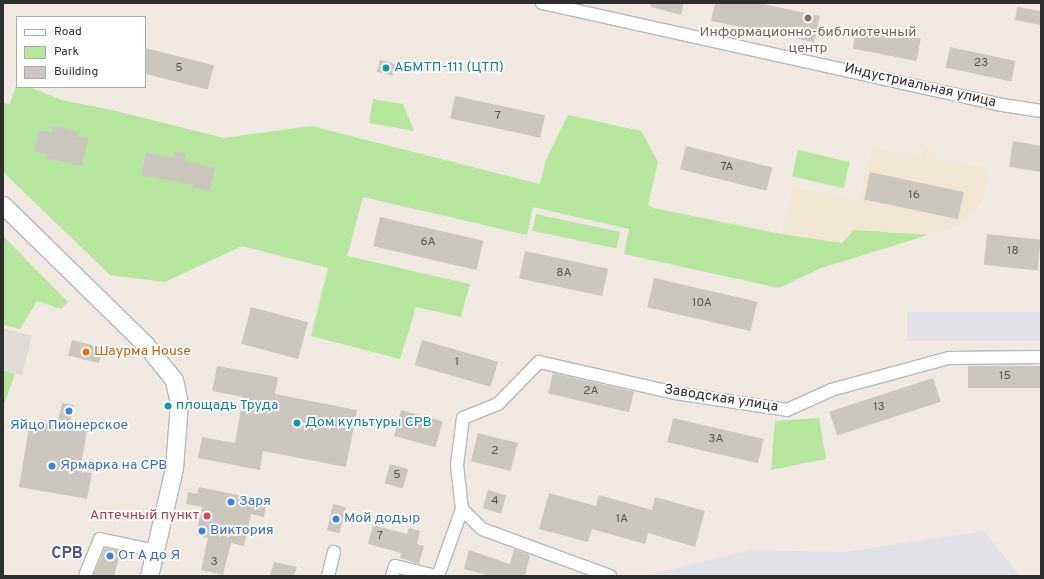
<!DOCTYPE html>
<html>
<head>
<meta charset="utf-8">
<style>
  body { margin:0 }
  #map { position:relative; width:1044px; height:579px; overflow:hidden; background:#efe9e1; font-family:Overpass,sans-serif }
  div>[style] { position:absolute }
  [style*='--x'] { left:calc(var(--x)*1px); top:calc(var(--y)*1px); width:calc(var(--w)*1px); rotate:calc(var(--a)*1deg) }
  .industrial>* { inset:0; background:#e3e1e8; transform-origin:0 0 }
  .education>* { inset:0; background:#f0e6d1 }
  .green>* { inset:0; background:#b6e59e; transform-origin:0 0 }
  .plaza>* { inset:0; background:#dfdcd8 }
  .building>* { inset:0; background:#cbc7bf; transform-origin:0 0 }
  .roads { filter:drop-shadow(1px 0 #b4b7c1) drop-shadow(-1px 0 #b4b7c1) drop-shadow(0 1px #b4b7c1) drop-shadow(0 -1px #b4b7c1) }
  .street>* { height:12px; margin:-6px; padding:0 6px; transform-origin:6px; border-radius:6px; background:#fff }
  .secondary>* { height:17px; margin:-8.5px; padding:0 8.5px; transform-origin:8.5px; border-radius:8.5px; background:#fff }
  .dots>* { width:11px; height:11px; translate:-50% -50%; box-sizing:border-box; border:2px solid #fff; border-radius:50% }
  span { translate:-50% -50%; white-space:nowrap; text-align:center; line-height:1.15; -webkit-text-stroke:3.5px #fff; paint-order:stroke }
  .number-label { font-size:12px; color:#555452 }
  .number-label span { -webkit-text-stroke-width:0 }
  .education-label { font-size:14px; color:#785e54 }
  .culture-label { font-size:14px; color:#0d838f }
  .left { translate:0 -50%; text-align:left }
  .street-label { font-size:14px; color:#2e2e2e }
  .food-label { font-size:14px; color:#c56008 }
  .shop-label { font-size:14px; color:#366cbe }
  .health-label { font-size:14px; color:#be3a42 }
  .right { translate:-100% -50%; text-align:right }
  .quarter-label { font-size:16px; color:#4d5680; font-weight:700 }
  .frame { position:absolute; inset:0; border:4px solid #2e2e2e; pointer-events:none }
  .legend { position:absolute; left:16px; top:16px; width:130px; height:72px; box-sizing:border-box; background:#fff; border:1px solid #ababab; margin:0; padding:5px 7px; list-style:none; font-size:12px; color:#2e2e2e }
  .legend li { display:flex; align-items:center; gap:8px; height:20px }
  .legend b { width:20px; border:1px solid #ababab }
</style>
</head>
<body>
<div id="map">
  <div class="industrial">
    <i style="left:1041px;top:312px;width:29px;height:134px;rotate:90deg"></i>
    <i style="clip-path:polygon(984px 531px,1020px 576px,644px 576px,750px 550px,845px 552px)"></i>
  </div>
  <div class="education">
    <i style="clip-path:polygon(873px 147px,921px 157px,923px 148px,936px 151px,935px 159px,988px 168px,983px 200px,962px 225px,821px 268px,775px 258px,793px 187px,860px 200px)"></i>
  </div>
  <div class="green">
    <i style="clip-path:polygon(17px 82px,17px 87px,29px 87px,62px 100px,116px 111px,224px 138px,311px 126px,540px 184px,545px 162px,568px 115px,641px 131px,658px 162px,648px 205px,653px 208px,781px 234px,842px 243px,854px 230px,928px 235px,821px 268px,779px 288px,624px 254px,629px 229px,533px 207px,527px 235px,363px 197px,347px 256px,470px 284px,461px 317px,416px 307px,400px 359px,311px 336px,328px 268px,242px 246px,165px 282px,110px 275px,3px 172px,3px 103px,10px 104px)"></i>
    <i style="clip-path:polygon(373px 99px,403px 104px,414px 131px,369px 123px)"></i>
    <i style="left:798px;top:150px;width:53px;height:27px;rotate:13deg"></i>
    <i style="left:536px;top:214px;width:86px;height:17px;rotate:12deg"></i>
    <i style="clip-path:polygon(3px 236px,68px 302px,61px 309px,37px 301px,20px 329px,3px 325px)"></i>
    <i style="clip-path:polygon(3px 370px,15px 374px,3px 407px)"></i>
    <i style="clip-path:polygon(819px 418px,826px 459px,771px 470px,775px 421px)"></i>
  </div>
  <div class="plaza">
    <i style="clip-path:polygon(3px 328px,32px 336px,22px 375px,3px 370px)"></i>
  </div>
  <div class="building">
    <i style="clip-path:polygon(651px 3px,684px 3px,681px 15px,651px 7px)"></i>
    <i style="clip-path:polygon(715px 3px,759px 3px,820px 16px,814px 42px,711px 21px)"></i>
    <i style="clip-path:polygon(1017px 7px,1041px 11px,1041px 25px,1015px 20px)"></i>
    <i style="left:857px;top:26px;width:65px;height:23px;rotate:11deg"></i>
    <i style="left:950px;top:47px;width:67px;height:21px;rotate:12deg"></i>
    <i style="left:145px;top:48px;width:71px;height:25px;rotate:14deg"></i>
    <i style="left:380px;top:60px;width:16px;height:12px;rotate:15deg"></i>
    <i style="left:455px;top:96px;width:92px;height:23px;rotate:12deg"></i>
    <i style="clip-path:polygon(53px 126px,78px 132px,77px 137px,88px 139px,82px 166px,45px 158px,46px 154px,34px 151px,39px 130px,52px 133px)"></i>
    <i style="clip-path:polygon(1013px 141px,1041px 146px,1041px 172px,1009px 167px)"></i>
    <i style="left:686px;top:146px;width:89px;height:24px;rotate:14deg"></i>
    <i style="clip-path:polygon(175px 151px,186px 154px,184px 161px,215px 168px,210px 191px,193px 187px,193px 185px,141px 175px,146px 152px,173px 158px)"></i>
    <i style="left:870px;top:172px;width:96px;height:28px;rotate:12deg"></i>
    <i style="left:380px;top:217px;width:106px;height:30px;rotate:13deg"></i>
    <i style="left:987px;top:234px;width:54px;height:31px;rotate:6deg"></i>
    <i style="left:525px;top:251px;width:85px;height:28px;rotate:12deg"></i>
    <i style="left:654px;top:278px;width:106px;height:30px;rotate:13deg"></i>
    <i style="left:251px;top:307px;width:59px;height:38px;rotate:15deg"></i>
    <i style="left:72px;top:340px;width:32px;height:16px;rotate:14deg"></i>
    <i style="left:422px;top:340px;width:79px;height:26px;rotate:16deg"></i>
    <i style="clip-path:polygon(217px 366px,278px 377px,275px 394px,357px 410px,346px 467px,263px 451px,260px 470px,198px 458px,202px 437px,235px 443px,243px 397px,212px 391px)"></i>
    <i style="left:968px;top:366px;width:73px;height:22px"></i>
    <i style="left:553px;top:373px;width:83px;height:21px;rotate:13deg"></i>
    <i style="left:933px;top:378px;width:25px;height:109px;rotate:72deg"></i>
    <i style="clip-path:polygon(62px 403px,74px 405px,69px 427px,87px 431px,80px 471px,92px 473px,87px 499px,19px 487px,30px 421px,57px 425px)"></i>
    <i style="left:401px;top:410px;width:43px;height:27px;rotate:15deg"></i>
    <i style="left:673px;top:418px;width:93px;height:25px;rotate:13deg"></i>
    <i style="left:478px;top:433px;width:41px;height:29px;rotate:14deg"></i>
    <i style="left:390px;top:464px;width:19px;height:20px;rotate:16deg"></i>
    <i style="clip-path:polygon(199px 487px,267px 501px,264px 517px,251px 514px,244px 546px,231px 543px,223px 575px,201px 570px,208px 538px,196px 535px,202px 507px,186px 504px,188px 492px,197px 494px)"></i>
    <i style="left:488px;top:490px;width:19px;height:19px;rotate:16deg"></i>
    <i style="clip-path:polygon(549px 493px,596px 506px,599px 495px,652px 510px,655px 497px,705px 511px,695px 547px,648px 533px,645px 544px,592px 529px,588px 542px,539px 529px)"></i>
    <i style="left:333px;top:504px;width:13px;height:27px;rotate:13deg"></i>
    <i style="clip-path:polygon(373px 525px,407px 534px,409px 528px,420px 531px,417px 544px,424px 546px,419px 564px,400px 558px,401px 553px,368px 544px)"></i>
    <i style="clip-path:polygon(105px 548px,121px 551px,114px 576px,93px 576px)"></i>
    <i style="clip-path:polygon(514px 549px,530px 555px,525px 576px,490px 576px,464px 569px,469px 550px,510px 564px)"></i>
    <i style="clip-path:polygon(274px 562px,297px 567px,294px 576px,270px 576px)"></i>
  </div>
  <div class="roads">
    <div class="street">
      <i style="--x:542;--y:3;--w:465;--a:12.5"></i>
      <i style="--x:996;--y:104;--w:46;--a:8.8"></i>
      <i style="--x:85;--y:576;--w:40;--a:-68"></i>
      <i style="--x:100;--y:539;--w:56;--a:12.3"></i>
      <i style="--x:328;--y:576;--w:25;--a:-76"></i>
      <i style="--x:392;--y:576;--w:10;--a:-73"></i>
      <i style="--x:395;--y:566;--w:41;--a:14"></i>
      <i style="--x:438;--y:576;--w:71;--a:-70.3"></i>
      <i style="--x:610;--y:576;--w:136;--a:-159.8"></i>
      <i style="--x:482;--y:529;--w:28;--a:-135"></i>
      <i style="--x:462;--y:509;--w:44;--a:-96.5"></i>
      <i style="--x:457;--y:465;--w:47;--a:-82.7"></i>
      <i style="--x:463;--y:418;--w:38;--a:-22"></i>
      <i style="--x:498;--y:404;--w:59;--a:-45.7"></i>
      <i style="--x:539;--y:362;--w:139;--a:12.8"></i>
      <i style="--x:675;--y:393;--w:113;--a:8.6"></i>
      <i style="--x:787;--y:410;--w:48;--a:-24.4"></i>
      <i style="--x:831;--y:390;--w:122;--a:-15.2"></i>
      <i style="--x:949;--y:358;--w:92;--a:-0.6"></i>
    </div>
    <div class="secondary">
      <i style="--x:3;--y:205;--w:200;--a:44.4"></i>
      <i style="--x:146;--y:345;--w:45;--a:51.3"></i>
      <i style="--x:174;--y:380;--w:24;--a:78"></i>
      <i style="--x:179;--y:403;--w:65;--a:94.4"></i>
      <i style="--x:174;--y:468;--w:111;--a:103"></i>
    </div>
  </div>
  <div class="dots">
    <i style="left:808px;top:18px;background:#8d6e63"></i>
    <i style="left:386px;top:68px;background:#0f9aa8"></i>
    <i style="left:86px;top:352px;background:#e8710a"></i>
    <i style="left:168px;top:406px;background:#0f9aa8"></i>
    <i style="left:69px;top:411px;background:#3f7fe0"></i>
    <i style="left:297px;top:423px;background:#0f9aa8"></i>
    <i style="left:52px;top:466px;background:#3f7fe0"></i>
    <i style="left:231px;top:502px;background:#3f7fe0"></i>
    <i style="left:207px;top:516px;background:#e0444e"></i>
    <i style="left:336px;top:519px;background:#3f7fe0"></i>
    <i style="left:202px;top:531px;background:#3f7fe0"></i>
    <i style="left:110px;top:556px;background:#3f7fe0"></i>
  </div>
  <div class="number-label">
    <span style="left:981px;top:64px">23</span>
    <span style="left:179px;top:69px">5</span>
    <span style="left:498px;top:117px">7</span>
    <span style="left:727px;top:168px">7А</span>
    <span style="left:914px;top:196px">16</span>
    <span style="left:428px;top:243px">6А</span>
    <span style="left:1013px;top:252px">18</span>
    <span style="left:564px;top:274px">8А</span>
    <span style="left:702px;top:304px">10А</span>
    <span style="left:457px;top:363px">1</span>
    <span style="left:1005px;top:377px">15</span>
    <span style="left:591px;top:392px">2А</span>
    <span style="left:879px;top:408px">13</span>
    <span style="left:716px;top:440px">3А</span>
    <span style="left:495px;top:452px">2</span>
    <span style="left:397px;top:476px">5</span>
    <span style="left:495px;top:502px">4</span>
    <span style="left:622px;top:520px">1А</span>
    <span style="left:380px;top:537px">7</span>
    <span style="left:214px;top:563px">3</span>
  </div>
  <div class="education-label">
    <span style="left:808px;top:41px">Информационно-библиотечный<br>центр</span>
  </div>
  <div class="culture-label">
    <span class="left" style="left:394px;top:68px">АБМТП-111 (ЦТП)</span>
    <span class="left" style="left:176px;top:406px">площадь Труда</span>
    <span class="left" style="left:305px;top:423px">Дом культуры СРВ</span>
  </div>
  <div class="street-label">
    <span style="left:920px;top:86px;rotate:13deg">Индустриальная улица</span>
    <span style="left:721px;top:399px;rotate:9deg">Заводская улица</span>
  </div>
  <div class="food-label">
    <span class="left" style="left:94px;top:352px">Шаурма House</span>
  </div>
  <div class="shop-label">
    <span style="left:69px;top:426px">Яйцо Пионерское</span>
    <span class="left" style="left:60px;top:466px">Ярмарка на СРВ</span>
    <span class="left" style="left:239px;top:502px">Заря</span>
    <span class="left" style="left:344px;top:519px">Мой додыр</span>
    <span class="left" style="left:210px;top:531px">Виктория</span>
    <span class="left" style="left:118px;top:556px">От А до Я</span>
  </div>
  <div class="health-label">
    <span class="right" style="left:199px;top:516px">Аптечный пункт</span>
  </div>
  <div class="quarter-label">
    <span style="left:67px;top:554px">СРВ</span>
  </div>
  <div class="frame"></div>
  <ul class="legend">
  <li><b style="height:5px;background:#fff"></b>Road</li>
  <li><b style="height:11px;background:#b6e59e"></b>Park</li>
  <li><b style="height:11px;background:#cbc7bf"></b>Building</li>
  </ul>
</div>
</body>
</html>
